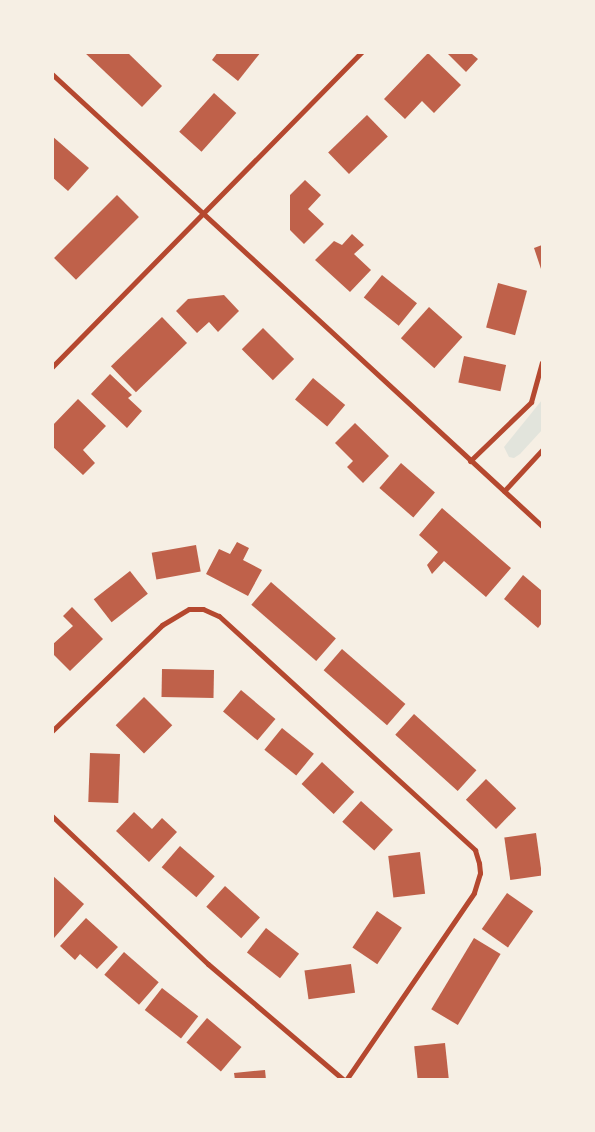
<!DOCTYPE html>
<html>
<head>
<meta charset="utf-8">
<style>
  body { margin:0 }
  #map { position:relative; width:595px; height:1132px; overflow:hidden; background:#f6efe4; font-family:"Public Sans",sans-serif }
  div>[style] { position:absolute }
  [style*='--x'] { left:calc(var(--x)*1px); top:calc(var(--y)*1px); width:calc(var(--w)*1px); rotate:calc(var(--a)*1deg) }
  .green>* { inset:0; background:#e2e4dc }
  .building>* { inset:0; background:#bf614a; transform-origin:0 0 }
  .minor>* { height:5px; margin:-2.5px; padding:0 2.5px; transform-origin:2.5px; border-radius:2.5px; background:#b5482f }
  span { translate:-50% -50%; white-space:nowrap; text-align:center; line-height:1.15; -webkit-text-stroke:4px #f6efe4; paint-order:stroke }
  .frame { position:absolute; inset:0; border:54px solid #f6efe4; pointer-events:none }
</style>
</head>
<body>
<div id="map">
  <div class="green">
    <i style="clip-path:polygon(542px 400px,542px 430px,520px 454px,514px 458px,509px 457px,504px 447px)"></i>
  </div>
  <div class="building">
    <i style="clip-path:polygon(84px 52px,127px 52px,162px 86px,142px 107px)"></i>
    <i style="clip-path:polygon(218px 52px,261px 52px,238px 81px,212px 60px)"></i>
    <i style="clip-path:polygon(446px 52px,473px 52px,472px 54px,478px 59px,466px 72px)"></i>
    <i style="clip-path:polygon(428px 53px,461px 85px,434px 113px,422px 101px,405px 119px,384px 99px)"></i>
    <i style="left:214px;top:93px;width:30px;height:52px;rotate:42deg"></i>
    <i style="left:367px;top:115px;width:30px;height:54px;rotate:46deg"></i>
    <i style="clip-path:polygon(52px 136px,89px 168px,68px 191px,52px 177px)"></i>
    <i style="clip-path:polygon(305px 180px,321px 195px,308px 209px,324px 224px,304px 244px,290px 230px,290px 195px)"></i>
    <i style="left:117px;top:195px;width:31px;height:89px;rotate:45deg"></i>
    <i style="clip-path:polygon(352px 234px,364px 245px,354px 254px,371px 270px,350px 292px,315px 260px,334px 241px,342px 245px)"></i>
    <i style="clip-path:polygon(542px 245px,542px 272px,534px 248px)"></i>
    <i style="left:382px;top:275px;width:45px;height:29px;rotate:39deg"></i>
    <i style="left:498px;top:283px;width:30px;height:46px;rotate:15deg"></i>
    <i style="clip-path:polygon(224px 295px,239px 311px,218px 332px,209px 322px,197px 333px,176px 311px,188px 299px)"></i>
    <i style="left:429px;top:307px;width:45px;height:42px;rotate:42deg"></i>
    <i style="left:162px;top:317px;width:36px;height:71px;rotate:46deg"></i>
    <i style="left:263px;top:328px;width:44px;height:30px;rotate:45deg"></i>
    <i style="left:464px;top:356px;width:43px;height:27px;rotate:12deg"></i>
    <i style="clip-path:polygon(110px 374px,132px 395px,128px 398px,142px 411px,127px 428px,91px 394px)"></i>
    <i style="left:313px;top:378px;width:42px;height:28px;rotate:40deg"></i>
    <i style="clip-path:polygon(78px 399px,106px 426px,83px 450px,95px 463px,83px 475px,52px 446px,52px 426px)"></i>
    <i style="clip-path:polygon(355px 423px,389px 456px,363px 483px,347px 467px,353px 461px,335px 443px)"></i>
    <i style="left:401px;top:463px;width:45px;height:33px;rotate:41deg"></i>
    <i style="clip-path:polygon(442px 508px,511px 568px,486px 597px,444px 561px,432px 574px,427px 565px,438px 552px,419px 535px)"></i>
    <i style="clip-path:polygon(237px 542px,249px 548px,243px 560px,262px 570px,248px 596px,206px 574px,219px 549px,230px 554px)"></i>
    <i style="left:196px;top:545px;width:27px;height:45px;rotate:80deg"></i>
    <i style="left:130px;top:571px;width:29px;height:46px;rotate:52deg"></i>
    <i style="clip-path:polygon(523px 575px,542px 591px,542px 623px,538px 628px,504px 599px)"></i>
    <i style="left:271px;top:582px;width:86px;height:30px;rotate:41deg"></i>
    <i style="clip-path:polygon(72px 607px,103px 639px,70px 671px,52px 653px,52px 645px,73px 626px,63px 616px)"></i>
    <i style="left:342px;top:649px;width:84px;height:28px;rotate:41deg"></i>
    <i style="left:162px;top:669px;width:52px;height:28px;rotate:1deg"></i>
    <i style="left:241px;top:690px;width:45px;height:28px;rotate:40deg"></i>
    <i style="left:144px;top:697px;width:40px;height:40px;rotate:45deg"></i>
    <i style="left:414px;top:714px;width:84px;height:28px;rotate:42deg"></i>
    <i style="left:282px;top:728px;width:41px;height:28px;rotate:39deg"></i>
    <i style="left:90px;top:753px;width:30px;height:49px;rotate:2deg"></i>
    <i style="left:322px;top:762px;width:44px;height:30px;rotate:43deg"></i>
    <i style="left:486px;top:779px;width:42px;height:29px;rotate:44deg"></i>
    <i style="left:361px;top:801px;width:43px;height:28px;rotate:42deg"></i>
    <i style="clip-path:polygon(134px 812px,152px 829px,162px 818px,177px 832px,149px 862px,116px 831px)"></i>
    <i style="left:536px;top:833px;width:43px;height:32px;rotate:82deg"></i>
    <i style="left:180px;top:846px;width:46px;height:28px;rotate:41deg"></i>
    <i style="left:420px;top:852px;width:42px;height:32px;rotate:83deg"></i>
    <i style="clip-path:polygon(52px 875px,84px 904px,54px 938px,52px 937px)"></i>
    <i style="left:225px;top:886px;width:47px;height:28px;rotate:42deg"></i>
    <i style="left:507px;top:893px;width:32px;height:44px;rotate:35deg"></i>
    <i style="left:377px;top:911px;width:30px;height:44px;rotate:34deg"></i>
    <i style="clip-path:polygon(86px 918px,118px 947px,97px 969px,80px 954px,75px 960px,60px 946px)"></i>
    <i style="left:266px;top:928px;width:42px;height:31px;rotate:38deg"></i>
    <i style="left:474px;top:938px;width:31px;height:83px;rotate:31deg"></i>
    <i style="left:124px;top:952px;width:46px;height:30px;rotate:41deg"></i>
    <i style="left:351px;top:964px;width:29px;height:47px;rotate:82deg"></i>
    <i style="left:162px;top:988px;width:46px;height:28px;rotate:38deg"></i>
    <i style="left:207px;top:1018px;width:45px;height:32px;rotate:40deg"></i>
    <i style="left:445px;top:1043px;width:37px;height:31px;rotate:84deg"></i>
    <i style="clip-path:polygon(265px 1070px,266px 1080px,235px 1080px,234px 1073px)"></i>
  </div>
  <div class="minor">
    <i style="--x:52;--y:74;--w:667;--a:42.69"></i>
    <i style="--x:52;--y:367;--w:442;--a:-45.5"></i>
    <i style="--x:470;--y:461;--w:85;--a:-44"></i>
    <i style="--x:531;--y:402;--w:41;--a:-74.6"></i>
    <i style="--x:504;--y:491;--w:56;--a:-47.2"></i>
    <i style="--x:52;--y:731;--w:153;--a:-43.9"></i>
    <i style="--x:162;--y:625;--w:31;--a:-31"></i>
    <i style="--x:189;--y:609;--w:14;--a:0"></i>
    <i style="--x:203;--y:609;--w:17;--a:24"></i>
    <i style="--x:219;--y:616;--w:347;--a:42.4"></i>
    <i style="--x:475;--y:850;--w:14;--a:73"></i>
    <i style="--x:479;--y:863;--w:10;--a:84"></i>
    <i style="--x:480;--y:873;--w:21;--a:107"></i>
    <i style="--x:474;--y:893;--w:227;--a:124.4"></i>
    <i style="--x:52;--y:816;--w:215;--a:43.5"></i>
    <i style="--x:208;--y:964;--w:179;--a:40.5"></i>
  </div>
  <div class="frame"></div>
</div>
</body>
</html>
